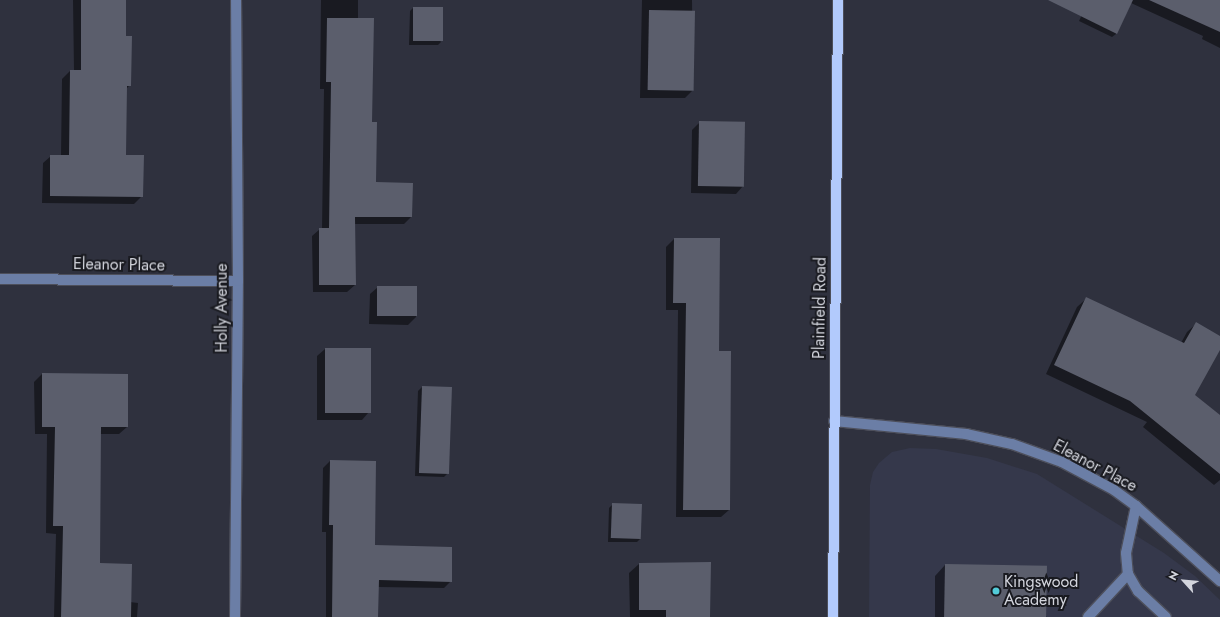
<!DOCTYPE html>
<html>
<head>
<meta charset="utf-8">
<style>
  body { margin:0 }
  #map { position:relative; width:1220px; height:617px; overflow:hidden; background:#2f313e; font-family:Jost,sans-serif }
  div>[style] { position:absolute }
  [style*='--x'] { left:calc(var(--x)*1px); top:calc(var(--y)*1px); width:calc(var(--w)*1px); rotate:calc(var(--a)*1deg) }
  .built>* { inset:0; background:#35384b }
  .shadow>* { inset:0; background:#0007 }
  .building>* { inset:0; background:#5b5e6c; transform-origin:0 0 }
  .roads { filter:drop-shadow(1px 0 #4d4f5b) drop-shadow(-1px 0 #4d4f5b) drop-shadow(0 1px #4d4f5b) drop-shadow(0 -1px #4d4f5b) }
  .minor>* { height:10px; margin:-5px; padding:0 5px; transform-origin:5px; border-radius:5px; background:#6b7ea6 }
  .major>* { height:10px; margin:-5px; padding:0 5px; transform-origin:5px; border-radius:5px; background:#b2cafc }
  .dots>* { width:11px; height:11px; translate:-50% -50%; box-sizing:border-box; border:2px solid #191a20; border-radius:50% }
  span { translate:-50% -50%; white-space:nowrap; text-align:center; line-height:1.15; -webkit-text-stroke:4px #191a20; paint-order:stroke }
  .street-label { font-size:16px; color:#d3d5dd }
  .poi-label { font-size:16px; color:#d3d5dd }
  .left { translate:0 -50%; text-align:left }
  .north { position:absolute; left:1164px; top:561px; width:40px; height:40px; -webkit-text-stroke:3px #191a20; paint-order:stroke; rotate:297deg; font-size:11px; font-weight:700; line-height:16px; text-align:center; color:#d3d5dd }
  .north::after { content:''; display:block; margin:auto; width:14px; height:18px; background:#d3d5dd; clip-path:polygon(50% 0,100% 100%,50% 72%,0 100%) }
</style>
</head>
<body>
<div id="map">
  <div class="built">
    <i style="clip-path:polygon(910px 448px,936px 449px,987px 458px,1037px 474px,1164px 553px,1195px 576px,1220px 600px,1220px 617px,869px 617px,870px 485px,873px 472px,879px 463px,892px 452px)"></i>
  </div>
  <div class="shadow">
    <i style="clip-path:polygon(73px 0,125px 0,125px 37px,130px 85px,126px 89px,124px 156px,142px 196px,134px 204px,42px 203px,43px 163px,51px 156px,61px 156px,62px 79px,70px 71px,74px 71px)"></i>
    <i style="clip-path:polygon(321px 0,358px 0,358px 19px,371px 123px,375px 183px,411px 217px,404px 224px,354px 224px,355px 285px,347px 292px,313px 292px,312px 236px,320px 229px,322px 229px,324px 89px,320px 89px)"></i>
    <i style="clip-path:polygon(642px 0,692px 0,693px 90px,685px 98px,640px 98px)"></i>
    <i style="clip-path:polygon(1089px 0,1220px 0,1220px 48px,1202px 39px,1203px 36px,1131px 3px,1116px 34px,1112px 37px,1079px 21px)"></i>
    <i style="clip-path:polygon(413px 8px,441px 42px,438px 45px,409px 45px,410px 11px)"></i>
    <i style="clip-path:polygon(700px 122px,743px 186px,736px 194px,691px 193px,692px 130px)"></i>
    <i style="clip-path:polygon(674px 239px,718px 352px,729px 510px,721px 517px,676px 517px,678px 310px,666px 310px,666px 247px)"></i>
    <i style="clip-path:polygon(378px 287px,416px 287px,416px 317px,408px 325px,369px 324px,370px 294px)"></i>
    <i style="clip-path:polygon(1086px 299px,1181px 343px,1187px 332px,1196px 324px,1220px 337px,1220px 348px,1194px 395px,1220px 416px,1220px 480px,1214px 485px,1143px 427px,1147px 422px,1046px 374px,1077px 307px)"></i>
    <i style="clip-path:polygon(325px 349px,370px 349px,369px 412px,362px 420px,317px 420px,317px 356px)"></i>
    <i style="clip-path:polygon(42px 374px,127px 427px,119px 434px,100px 434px,99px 564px,130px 602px,138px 603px,137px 617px,54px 617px,56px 534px,46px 533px,47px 434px,35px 434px,34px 382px)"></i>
    <i style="clip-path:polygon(422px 387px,451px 388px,448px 473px,444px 477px,415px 476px,418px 391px)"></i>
    <i style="clip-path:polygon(330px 461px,374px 546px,451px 581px,444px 588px,378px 587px,377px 617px,326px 617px,326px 532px,322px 532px,323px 468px)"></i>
    <i style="clip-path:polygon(613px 504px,641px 538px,637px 542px,608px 542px,609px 508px)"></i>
    <i style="clip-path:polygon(639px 564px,709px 617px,630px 617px,629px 573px)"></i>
    <i style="clip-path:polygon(945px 565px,1047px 617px,935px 617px,935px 576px)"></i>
  </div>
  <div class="building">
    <i style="clip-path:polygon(81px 0,126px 0,126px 36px,132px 36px,131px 86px,127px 86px,126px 155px,144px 155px,143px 197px,50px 196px,50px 155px,69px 155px,70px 70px,81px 70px)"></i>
    <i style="clip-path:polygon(1048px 0,1133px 0,1117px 34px)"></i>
    <i style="clip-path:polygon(1149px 0,1220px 0,1220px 32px)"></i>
    <i style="left:413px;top:7px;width:30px;height:34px"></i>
    <i style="left:649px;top:10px;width:46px;height:80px;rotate:1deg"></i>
    <i style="clip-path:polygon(327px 18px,374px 18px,372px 122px,377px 122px,376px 182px,413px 183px,412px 217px,355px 217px,356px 285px,319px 285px,319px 228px,329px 228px,331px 82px,326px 82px)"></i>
    <i style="left:699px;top:121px;width:46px;height:65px;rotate:1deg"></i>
    <i style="clip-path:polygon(674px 238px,720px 238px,719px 351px,731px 351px,730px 510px,683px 510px,686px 303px,673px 303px)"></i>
    <i style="left:377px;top:286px;width:40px;height:30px"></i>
    <i style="clip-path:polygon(1086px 297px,1184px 343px,1196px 322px,1220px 336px,1220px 350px,1195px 395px,1220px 415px,1220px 474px,1130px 401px,1054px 365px)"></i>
    <i style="left:325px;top:348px;width:46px;height:65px"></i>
    <i style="clip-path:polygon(42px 373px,128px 374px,128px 427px,101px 427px,100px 563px,132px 564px,131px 617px,61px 617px,63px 526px,53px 526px,55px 427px,42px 427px)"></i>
    <i style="left:422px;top:386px;width:30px;height:87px;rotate:2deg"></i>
    <i style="clip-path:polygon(330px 460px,376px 461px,375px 545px,452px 547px,452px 582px,379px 580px,378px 617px,332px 617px,333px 525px,329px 525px)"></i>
    <i style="left:612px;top:503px;width:30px;height:35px;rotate:2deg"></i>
    <i style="clip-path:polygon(711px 562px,710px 617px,666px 617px,666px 610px,639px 610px,639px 563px)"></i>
    <i style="left:945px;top:564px;width:102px;height:53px;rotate:1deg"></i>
  </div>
  <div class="roads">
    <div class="minor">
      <i style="--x:0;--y:279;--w:238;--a:0.5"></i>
      <i style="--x:834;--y:421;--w:133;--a:5.6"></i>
      <i style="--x:966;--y:434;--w:47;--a:12.3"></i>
      <i style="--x:1012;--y:444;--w:53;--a:19.8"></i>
      <i style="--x:1062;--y:462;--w:59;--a:28.3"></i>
      <i style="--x:1114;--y:490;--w:27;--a:36"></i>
      <i style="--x:1136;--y:506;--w:113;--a:41.8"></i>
      <i style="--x:1136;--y:506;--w:48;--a:102"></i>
      <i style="--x:1126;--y:553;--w:21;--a:85"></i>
      <i style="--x:1128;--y:574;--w:20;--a:60"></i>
      <i style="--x:1138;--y:591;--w:38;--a:43"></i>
      <i style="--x:235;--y:617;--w:336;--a:-89.5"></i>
      <i style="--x:238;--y:281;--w:281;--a:-90.4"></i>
      <i style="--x:1088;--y:617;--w:59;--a:-47.1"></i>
    </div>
    <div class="major">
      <i style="--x:833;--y:617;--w:617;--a:-89.54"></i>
    </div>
  </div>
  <div class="dots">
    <i style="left:996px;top:591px;background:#52cbd8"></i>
  </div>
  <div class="street-label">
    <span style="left:119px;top:265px;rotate:1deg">Eleanor Place</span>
    <span style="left:222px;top:308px;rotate:-90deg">Holly Avenue</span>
    <span style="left:820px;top:308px;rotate:-89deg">Plainfield Road</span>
    <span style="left:1095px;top:466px;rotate:28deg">Eleanor Place</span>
  </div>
  <div class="poi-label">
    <span class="left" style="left:1004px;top:591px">Kingswood<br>Academy</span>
  </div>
  <div class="north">N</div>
</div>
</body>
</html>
